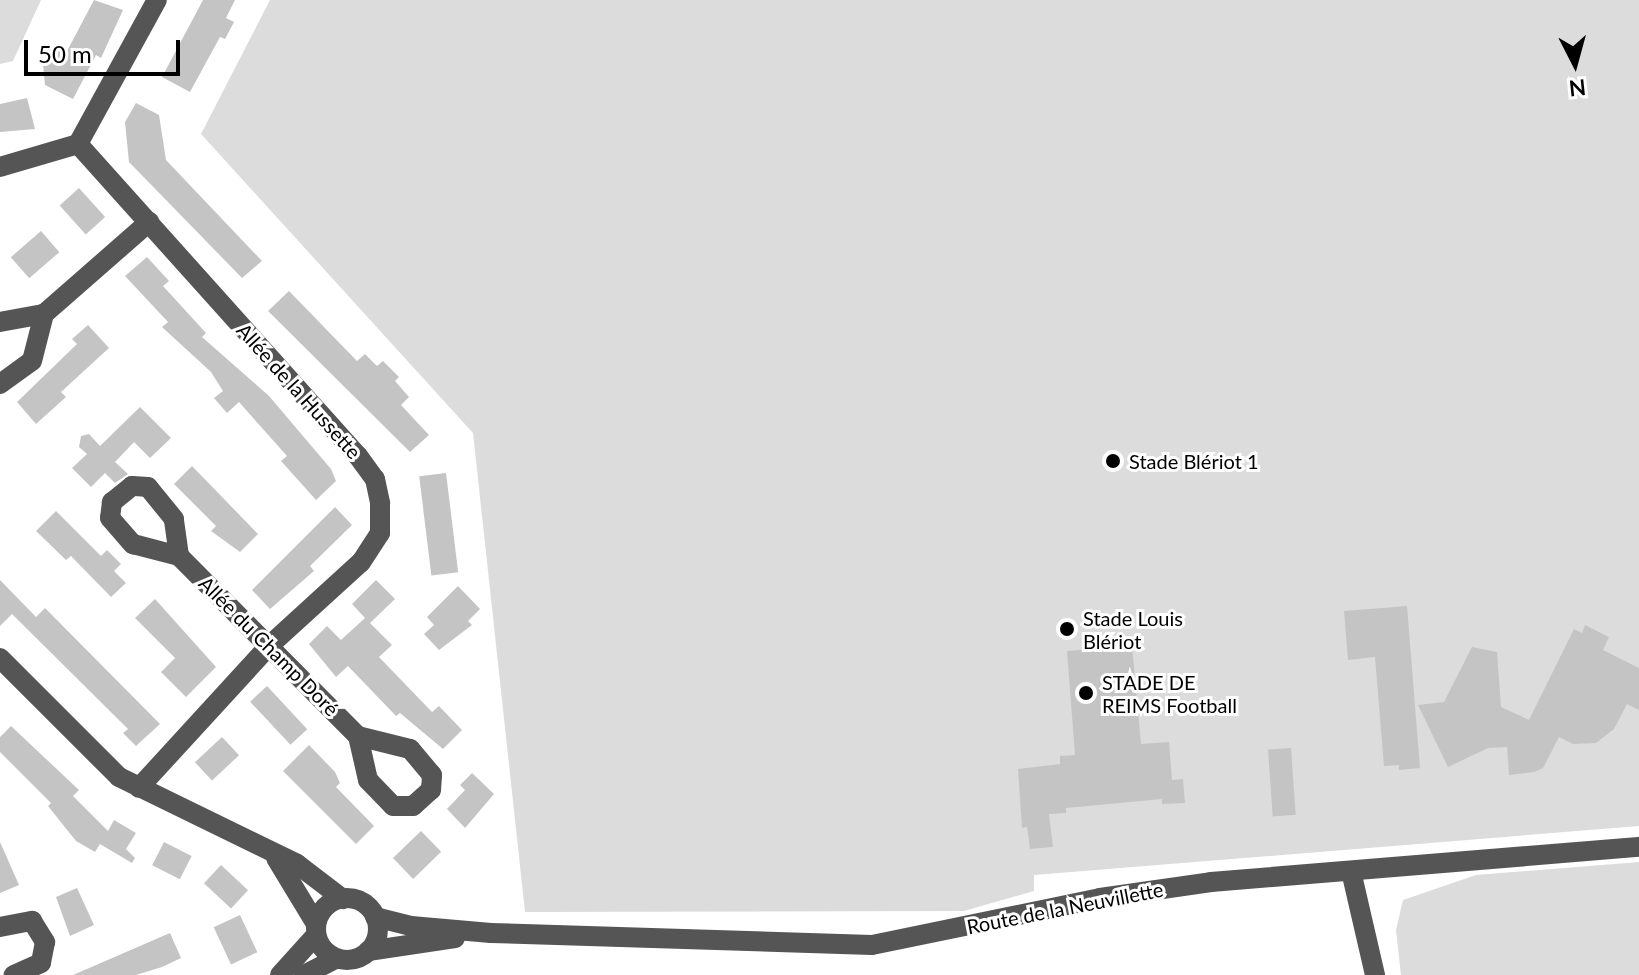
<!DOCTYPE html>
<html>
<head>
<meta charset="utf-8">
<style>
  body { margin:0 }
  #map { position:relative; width:1639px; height:975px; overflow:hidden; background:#fff; font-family:Lato,sans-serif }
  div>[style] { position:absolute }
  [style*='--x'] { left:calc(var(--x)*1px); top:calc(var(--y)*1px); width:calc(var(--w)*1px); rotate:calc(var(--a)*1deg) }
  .green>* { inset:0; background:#dcdcdc }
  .building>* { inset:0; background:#c4c4c4; transform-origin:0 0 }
  .minor>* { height:20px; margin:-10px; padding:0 10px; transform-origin:10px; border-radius:10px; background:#555 }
  .minor>.ring { margin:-10px; padding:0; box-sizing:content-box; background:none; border:20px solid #555; border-radius:50% }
  .dots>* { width:22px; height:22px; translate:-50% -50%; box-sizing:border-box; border:4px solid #fff; border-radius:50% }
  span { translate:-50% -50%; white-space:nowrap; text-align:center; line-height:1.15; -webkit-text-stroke:6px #fff; paint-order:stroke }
  .street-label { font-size:20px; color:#000 }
  .poi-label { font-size:20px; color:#000 }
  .left { translate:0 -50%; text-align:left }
  .north { position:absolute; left:1535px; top:24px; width:80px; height:80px; -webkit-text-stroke:6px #fff; paint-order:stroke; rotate:174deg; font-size:22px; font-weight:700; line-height:32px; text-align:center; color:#000 }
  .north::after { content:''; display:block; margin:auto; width:28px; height:36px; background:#000; clip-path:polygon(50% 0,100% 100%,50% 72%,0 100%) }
  .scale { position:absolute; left:24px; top:40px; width:156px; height:36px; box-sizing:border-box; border:4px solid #000; border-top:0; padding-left:10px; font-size:24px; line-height:28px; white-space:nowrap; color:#000; -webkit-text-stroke:6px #fff; paint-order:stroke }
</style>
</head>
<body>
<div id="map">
  <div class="green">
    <i style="clip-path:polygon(0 0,41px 0,13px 61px,0 64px)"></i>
    <i style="clip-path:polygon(270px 0,1639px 0,1639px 826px,1034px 875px,1034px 891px,964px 911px,525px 912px,473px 433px,201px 134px)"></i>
    <i style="clip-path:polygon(1639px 862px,1639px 975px,1401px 975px,1396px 930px,1403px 900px,1476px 875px)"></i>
  </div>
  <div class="building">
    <i style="clip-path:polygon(94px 0,123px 10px,101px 58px,96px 55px,73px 99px,45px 85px,43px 65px,52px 49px,66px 53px)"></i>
    <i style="clip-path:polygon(203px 0,235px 0,226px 18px,234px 22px,225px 39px,220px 37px,190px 92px,162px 77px)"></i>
    <i style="clip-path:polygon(27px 98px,35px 129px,0 132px,0 104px)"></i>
    <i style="clip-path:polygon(136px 103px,159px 115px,166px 160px,262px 261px,242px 278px,129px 162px,125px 122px)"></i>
    <i style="left:79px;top:188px;width:39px;height:26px;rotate:48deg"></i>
    <i style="left:41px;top:231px;width:28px;height:40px;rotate:49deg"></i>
    <i style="clip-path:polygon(147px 257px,169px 281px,163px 286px,206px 333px,202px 337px,269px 396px,331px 469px,336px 481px,316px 500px,281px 461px,287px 456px,239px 402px,227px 413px,214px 398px,223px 391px,211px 372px,162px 327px,168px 322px,125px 276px)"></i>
    <i style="clip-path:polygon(289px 291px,357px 361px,365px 354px,377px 366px,383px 361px,399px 377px,395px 381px,409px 397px,401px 405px,429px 435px,410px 452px,268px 311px)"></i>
    <i style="clip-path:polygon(88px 325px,109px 348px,61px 392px,66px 397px,36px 424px,17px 402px,77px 344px,72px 339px)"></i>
    <i style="clip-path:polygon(140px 407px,171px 438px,150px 458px,134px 442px,115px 462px,128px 474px,115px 483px,105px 473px,91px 487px,72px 468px,87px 454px,79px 447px,81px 436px,89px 434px,100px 446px)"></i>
    <i style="clip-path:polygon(192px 466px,258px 534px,240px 552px,211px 531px,216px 526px,174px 484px)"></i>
    <i style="left:446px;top:473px;width:100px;height:27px;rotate:83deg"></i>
    <i style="clip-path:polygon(335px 507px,352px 525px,310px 566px,314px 571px,270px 609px,252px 590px)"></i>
    <i style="clip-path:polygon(56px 511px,101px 556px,107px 550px,121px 564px,114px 571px,126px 583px,111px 597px,71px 556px,66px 560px,36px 531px)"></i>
    <i style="clip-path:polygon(0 580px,36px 617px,45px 608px,160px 724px,136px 746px,123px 733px,128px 729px,12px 614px,0 626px)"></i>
    <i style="clip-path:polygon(376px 580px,395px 599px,370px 623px,392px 645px,379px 657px,432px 712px,439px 706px,462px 730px,443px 749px,400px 713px,396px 716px,348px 666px,336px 677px,309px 644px,327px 626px,341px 640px,365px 618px,352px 604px)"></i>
    <i style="clip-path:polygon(458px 586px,480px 609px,468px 621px,472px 625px,439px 650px,424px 634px,434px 625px,427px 617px)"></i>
    <i style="clip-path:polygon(155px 599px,216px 667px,186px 697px,161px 672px,175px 658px,135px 618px)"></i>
    <i style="clip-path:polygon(1407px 606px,1420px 768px,1399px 770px,1399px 765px,1384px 766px,1375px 657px,1348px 660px,1344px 611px)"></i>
    <i style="clip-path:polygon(1585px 625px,1609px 637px,1603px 650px,1639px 668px,1639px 710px,1627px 704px,1614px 729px,1596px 743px,1573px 744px,1559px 737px,1543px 768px,1534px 772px,1509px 775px,1507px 747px,1488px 748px,1448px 767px,1418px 705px,1444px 702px,1472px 647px,1497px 652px,1501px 707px,1529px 720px,1574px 629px,1582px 633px)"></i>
    <i style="clip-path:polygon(1132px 646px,1141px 744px,1169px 742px,1172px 780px,1183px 779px,1185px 803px,1162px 804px,1162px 799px,1066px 808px,1066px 813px,1049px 814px,1053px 847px,1030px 849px,1027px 827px,1022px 828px,1018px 769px,1060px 764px,1060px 756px,1075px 755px,1067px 651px)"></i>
    <i style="left:267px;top:686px;width:59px;height:23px;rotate:47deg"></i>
    <i style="clip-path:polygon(11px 726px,79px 790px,73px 796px,108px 831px,114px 820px,136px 833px,126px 849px,135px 858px,132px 863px,100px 844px,95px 852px,76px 841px,48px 806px,51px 803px,0 752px,0 737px)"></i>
    <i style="left:222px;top:737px;width:25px;height:37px;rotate:47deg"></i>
    <i style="clip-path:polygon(309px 745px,335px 772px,340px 783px,336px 787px,374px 826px,356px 844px,283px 771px)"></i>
    <i style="left:1291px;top:748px;width:67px;height:23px;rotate:86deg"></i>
    <i style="clip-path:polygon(472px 773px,494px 794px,465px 828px,447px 809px,465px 790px,460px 785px)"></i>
    <i style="left:421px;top:831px;width:29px;height:39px;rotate:46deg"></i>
    <i style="clip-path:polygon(0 842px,19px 885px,0 893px)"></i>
    <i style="left:164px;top:842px;width:31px;height:26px;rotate:27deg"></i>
    <i style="left:221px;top:865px;width:37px;height:25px;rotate:43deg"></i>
    <i style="clip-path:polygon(77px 888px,94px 925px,70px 936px,56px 897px)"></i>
    <i style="left:240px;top:915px;width:41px;height:29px;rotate:65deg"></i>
    <i style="clip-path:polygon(170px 933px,181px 958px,162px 967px,136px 975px,73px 975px)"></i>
  </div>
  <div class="minor">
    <i style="--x:78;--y:144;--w:419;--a:48.1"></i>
    <i style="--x:358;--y:456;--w:29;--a:54"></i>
    <i style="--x:375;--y:479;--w:25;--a:78"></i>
    <i style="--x:380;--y:503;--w:30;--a:90"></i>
    <i style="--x:380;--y:533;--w:35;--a:123"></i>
    <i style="--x:361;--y:562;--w:126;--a:137.6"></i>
    <i style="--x:268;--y:647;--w:191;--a:132.5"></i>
    <i style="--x:0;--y:167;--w:81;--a:-16.4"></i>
    <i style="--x:78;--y:144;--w:164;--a:-61.3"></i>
    <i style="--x:0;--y:322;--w:45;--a:-10.3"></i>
    <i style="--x:44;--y:314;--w:140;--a:-41.2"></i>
    <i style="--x:0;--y:384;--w:39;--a:-36"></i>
    <i style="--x:32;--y:361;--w:49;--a:-75.7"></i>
    <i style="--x:179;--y:556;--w:37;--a:-98"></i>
    <i style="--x:174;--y:519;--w:41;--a:-129.1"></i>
    <i style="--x:148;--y:487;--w:16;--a:-176"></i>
    <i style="--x:132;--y:486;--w:26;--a:141"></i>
    <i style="--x:112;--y:502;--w:16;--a:97"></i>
    <i style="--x:110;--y:518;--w:35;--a:49"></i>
    <i style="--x:133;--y:544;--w:48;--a:14.6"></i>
    <i style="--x:179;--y:556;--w:254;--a:45.2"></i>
    <i style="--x:358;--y:736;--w:45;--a:77.2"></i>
    <i style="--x:368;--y:780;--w:36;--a:46"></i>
    <i style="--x:393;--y:806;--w:20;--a:0"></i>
    <i style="--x:413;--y:806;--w:24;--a:-42"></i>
    <i style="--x:431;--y:790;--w:15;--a:-86"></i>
    <i style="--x:432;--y:775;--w:34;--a:-130"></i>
    <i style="--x:410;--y:749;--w:54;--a:-166"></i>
    <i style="--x:0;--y:658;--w:168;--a:45"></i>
    <i style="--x:119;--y:777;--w:198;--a:26"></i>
    <i style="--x:297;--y:864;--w:58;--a:37.3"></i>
    <i style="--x:276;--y:858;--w:77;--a:58.8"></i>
    <i style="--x:1351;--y:871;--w:107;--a:77"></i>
    <i class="ring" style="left:316px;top:898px;width:42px;height:42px"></i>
    <i style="--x:375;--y:917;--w:37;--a:14"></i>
    <i style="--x:411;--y:926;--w:80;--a:5"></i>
    <i style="--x:491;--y:933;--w:381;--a:1.8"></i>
    <i style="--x:872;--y:945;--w:233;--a:-11.6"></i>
    <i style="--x:1100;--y:898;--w:112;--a:-8.2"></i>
    <i style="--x:1211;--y:882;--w:429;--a:-4.7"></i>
    <i style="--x:0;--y:927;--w:33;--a:-11"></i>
    <i style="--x:32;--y:921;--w:25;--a:58"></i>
    <i style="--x:45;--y:942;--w:21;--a:101"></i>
    <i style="--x:41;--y:963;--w:30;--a:156"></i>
    <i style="--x:368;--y:951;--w:88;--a:-8.5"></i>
    <i style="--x:280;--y:975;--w:54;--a:-48"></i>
    <i style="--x:304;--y:975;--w:36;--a:-27"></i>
  </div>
  <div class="dots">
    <i style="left:1113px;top:461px;background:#000"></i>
    <i style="left:1067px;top:629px;background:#000"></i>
    <i style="left:1086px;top:693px;background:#000"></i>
  </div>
  <div class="street-label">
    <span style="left:299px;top:391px;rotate:48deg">Allée de la Hussette</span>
    <span style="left:269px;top:646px;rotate:45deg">Allée du Champ Doré</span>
    <span style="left:1065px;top:908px;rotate:-11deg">Route de la Neuvillette</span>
  </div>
  <div class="poi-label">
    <span class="left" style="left:1129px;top:461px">Stade Blériot 1</span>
    <span class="left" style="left:1083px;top:630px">Stade Louis<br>Blériot</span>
    <span class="left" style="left:1102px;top:694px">STADE DE<br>REIMS Football</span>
  </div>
  <div class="north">N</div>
  <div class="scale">50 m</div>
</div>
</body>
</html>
